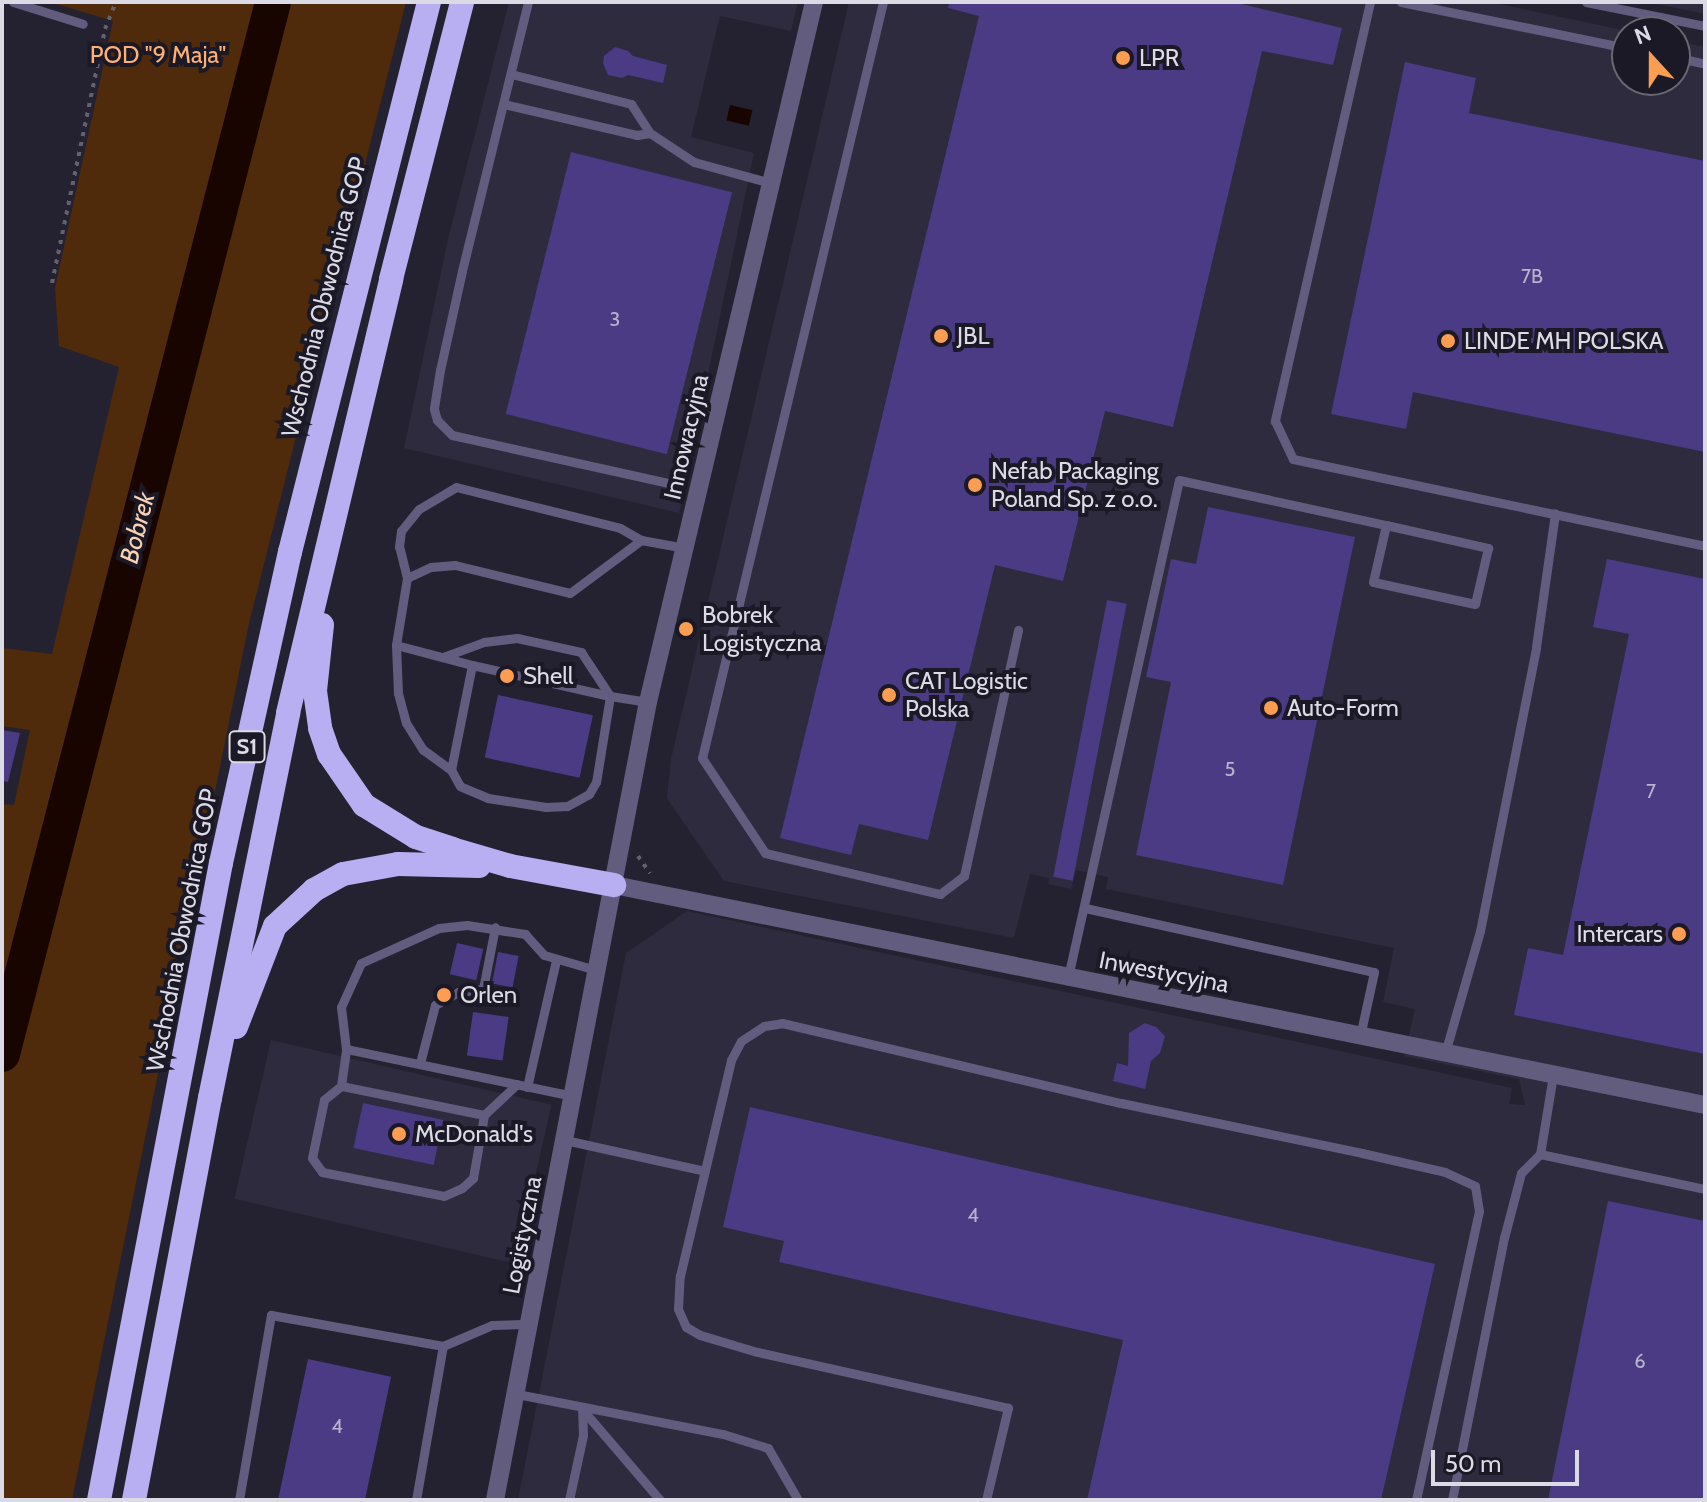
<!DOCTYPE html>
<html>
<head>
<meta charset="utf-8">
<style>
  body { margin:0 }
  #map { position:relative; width:1707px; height:1502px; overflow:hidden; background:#242230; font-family:Cabin,sans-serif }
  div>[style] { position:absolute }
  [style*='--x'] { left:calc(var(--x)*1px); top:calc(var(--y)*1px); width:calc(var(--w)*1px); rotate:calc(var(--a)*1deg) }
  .built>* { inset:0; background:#2e2b3e; transform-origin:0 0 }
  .green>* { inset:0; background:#502b0b }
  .water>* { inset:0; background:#190500; transform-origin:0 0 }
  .river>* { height:36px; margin:-18px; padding:0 18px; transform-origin:18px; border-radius:18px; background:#190500 }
  .building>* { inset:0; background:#4b3a84; transform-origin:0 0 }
  .path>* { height:4px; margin-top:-2px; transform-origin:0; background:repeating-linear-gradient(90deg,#63616e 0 4px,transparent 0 10px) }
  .lane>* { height:9px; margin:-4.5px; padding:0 4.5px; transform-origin:4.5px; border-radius:4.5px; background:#625d7f }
  .street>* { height:18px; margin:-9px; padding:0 9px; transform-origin:9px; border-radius:9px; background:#625d7f }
  .highway>* { height:24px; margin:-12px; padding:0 12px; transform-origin:12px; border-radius:12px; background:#b8aef2 }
  .dots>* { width:22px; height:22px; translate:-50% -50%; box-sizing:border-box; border:4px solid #1b1926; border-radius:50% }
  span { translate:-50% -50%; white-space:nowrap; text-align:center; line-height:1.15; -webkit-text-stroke:8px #1b1926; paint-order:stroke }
  .number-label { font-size:20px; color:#b8b3cd }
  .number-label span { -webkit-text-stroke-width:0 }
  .shield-label span { padding:2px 6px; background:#1b1926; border:2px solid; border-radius:6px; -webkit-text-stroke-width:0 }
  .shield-label { font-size:22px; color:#dcdbe5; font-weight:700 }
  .park-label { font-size:24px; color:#ffb074 }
  .poi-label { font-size:24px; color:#dcdbe5 }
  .left { translate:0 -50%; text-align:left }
  .right { translate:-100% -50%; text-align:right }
  .street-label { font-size:24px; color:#dcdbe5 }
  .water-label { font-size:26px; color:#fad1b4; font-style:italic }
  .frame { position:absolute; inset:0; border:4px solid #dcdbe5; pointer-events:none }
  .north { position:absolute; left:1611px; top:16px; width:80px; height:80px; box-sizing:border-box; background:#1b1926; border:2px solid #686772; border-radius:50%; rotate:339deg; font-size:22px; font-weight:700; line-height:32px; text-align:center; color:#dcdbe5 }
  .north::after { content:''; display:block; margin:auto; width:28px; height:36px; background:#fc9d52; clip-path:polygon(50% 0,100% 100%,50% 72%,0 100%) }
  .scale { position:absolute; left:1431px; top:1450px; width:148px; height:36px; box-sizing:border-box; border:4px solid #dcdbe5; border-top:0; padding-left:10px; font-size:24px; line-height:28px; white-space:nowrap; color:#dcdbe5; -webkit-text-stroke:6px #1b1926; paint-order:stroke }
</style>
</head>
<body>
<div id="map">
  <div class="built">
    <i style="clip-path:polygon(509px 2px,798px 2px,791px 31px,720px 16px,691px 137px,754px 153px,679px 513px,404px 448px,448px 239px)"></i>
    <i style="clip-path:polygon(849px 2px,1490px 2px,1632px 32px,1627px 32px,1627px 80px,1675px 80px,1675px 41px,1705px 47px,1705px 1500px,518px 1500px,626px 953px,687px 911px,1512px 1088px,1509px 1104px,1525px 1105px,1519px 1079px,1404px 1056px,1415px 1009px,1383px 1002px,1394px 948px,1106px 889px,1108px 877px,1076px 870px,1071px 889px,1048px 884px,1049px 878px,1030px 874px,1014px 938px,724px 881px,670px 803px,667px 798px,671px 759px)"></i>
    <i style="clip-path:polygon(1647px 2px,1705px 2px,1705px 14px)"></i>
    <i style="left:271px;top:1040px;width:288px;height:163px;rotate:13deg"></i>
  </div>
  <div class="green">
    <i style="clip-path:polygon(50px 2px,406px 2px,249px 623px,72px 1500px,2px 1500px,2px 804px,14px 805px,30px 730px,2px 726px,2px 648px,52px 654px,119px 367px,59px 346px,55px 288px,113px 21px)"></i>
  </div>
  <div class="water">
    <i style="left:730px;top:105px;width:23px;height:16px;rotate:13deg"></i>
  </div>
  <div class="river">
    <i style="--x:2;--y:1054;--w:1086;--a:-75.55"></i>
  </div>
  <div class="building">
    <i style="clip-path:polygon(949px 2px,1233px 2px,1342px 28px,1333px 65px,1262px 51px,1173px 427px,1105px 411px,1063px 581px,995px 565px,928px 840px,859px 824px,851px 855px,780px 838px,979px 16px,948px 8px)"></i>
    <i style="clip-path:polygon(615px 47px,628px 51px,633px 56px,667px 65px,663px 83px,628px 75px,622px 78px,608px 75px,603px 63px,604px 56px)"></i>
    <i style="clip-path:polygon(1405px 62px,1476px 78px,1469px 113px,1705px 161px,1705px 452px,1413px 392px,1406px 429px,1331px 414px)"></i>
    <i style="left:571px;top:152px;width:166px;height:270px;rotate:14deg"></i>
    <i style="clip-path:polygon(1208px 507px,1355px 537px,1283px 885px,1136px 855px,1171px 682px,1146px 677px,1171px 559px,1196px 564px)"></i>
    <i style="clip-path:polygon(1607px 559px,1705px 579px,1705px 1054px,1514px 1015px,1528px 948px,1563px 955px,1629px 634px,1593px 627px)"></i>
    <i style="left:1107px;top:600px;width:20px;height:282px;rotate:11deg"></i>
    <i style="left:498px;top:695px;width:97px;height:64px;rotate:12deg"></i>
    <i style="clip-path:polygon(2px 730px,20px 733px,8px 782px,2px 781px)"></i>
    <i style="left:457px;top:943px;width:27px;height:32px;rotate:13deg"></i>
    <i style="left:498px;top:952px;width:21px;height:32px;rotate:11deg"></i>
    <i style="left:473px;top:1012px;width:36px;height:44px;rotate:8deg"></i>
    <i style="clip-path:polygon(1145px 1023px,1156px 1027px,1165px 1036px,1160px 1053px,1151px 1061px,1145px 1089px,1113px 1081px,1117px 1063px,1128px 1066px,1129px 1033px)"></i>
    <i style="left:363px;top:1103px;width:82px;height:46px;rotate:12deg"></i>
    <i style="clip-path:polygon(750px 1107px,1435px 1264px,1381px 1500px,1087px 1500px,1123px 1340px,779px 1262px,784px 1241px,723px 1227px)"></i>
    <i style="clip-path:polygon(1608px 1201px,1705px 1221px,1705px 1500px,1548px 1500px)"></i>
    <i style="left:308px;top:1359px;width:85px;height:144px;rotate:12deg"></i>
  </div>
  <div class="path">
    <i style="--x:105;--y:29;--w:29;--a:-68"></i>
    <i style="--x:52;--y:283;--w:259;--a:-78.2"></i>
    <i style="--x:638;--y:856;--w:21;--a:55"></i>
  </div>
  <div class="lane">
    <i style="--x:13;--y:2;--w:73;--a:17.4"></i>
    <i style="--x:528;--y:2;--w:277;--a:103.8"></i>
    <i style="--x:462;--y:271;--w:101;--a:102.5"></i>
    <i style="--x:440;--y:370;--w:39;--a:99"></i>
    <i style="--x:434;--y:409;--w:11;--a:75"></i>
    <i style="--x:437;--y:420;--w:21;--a:45"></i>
    <i style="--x:452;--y:435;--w:221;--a:12.5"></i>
    <i style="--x:883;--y:2;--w:777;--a:103.46"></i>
    <i style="--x:702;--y:758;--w:114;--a:56.4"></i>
    <i style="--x:765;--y:853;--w:180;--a:13.2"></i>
    <i style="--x:940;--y:894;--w:30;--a:-37"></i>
    <i style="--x:964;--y:876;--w:252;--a:-77.6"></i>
    <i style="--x:1370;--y:2;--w:430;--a:102.8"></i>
    <i style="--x:1275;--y:421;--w:42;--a:64.7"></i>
    <i style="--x:1293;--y:459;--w:421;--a:11.9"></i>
    <i style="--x:1401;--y:2;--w:231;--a:11.5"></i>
    <i style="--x:1586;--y:2;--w:121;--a:11.4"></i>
    <i style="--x:1675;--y:57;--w:31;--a:13"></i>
    <i style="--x:511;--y:74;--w:124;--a:14"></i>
    <i style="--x:631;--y:104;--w:35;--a:57"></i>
    <i style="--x:650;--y:133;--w:53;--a:33.4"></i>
    <i style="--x:694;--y:162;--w:80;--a:15.3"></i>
    <i style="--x:504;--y:104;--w:137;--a:13.1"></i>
    <i style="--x:637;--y:135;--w:13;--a:-9"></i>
    <i style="--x:407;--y:578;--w:26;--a:-25"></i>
    <i style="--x:431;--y:567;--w:24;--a:-5"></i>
    <i style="--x:455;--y:565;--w:118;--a:13.7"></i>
    <i style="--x:570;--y:593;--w:89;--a:-36.7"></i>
    <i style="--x:396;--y:645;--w:68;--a:-80.7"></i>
    <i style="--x:407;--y:578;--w:32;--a:-104"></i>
    <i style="--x:399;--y:547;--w:16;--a:-83"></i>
    <i style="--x:401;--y:531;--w:28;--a:-51"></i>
    <i style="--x:419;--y:509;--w:43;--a:-30.7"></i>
    <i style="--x:456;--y:487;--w:169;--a:14"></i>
    <i style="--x:620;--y:528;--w:24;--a:30"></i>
    <i style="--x:641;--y:540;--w:45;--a:10.3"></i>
    <i style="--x:443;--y:657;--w:44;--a:-20.1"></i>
    <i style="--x:484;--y:642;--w:33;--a:-7"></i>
    <i style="--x:517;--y:638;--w:66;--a:12.3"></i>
    <i style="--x:581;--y:652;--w:53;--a:56.6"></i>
    <i style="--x:610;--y:696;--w:87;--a:99.2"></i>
    <i style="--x:596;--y:782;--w:14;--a:120"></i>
    <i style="--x:589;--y:794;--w:25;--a:151"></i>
    <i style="--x:567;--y:806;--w:21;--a:177"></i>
    <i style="--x:546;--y:807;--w:59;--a:-171.2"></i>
    <i style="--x:488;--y:798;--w:30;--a:-157"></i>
    <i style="--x:460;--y:786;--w:18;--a:-119"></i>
    <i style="--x:451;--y:770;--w:34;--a:-144"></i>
    <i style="--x:423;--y:750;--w:32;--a:-122"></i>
    <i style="--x:406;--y:723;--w:31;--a:-105"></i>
    <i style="--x:398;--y:693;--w:48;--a:-92.4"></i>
    <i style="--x:396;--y:645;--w:79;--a:14.7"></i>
    <i style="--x:472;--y:665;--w:141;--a:12.7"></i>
    <i style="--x:610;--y:696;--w:38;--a:9"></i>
    <i style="--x:451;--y:770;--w:107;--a:-78.7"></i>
    <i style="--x:1085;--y:908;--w:296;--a:12.5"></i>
    <i style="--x:1374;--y:972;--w:66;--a:102.3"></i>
    <i style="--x:1068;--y:977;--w:509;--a:-77.41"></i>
    <i style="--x:1179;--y:480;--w:212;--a:12.3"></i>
    <i style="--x:1386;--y:525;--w:105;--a:12.7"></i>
    <i style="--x:1488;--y:548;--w:57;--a:103.1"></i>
    <i style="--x:1475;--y:604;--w:104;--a:-167.8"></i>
    <i style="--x:1373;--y:582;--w:58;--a:-77.2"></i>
    <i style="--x:1445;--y:1053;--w:127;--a:-74"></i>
    <i style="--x:1480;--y:931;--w:289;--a:-78.8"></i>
    <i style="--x:1536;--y:647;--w:135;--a:-81.9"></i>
    <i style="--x:420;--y:1063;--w:60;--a:-75.5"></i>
    <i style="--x:435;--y:1005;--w:26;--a:-29"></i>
    <i style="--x:458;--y:992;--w:25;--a:-7"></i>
    <i style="--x:483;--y:989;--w:63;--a:-79"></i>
    <i style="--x:1553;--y:1075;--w:80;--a:99.3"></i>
    <i style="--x:1540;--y:1154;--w:169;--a:12"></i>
    <i style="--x:341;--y:1086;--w:37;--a:-82"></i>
    <i style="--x:527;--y:1087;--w:130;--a:-77.1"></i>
    <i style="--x:573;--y:1096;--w:232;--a:-168.3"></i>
    <i style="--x:346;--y:1049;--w:42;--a:-96.8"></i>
    <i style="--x:341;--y:1007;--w:48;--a:-65.6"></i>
    <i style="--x:361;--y:963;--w:85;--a:-24.2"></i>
    <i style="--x:439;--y:928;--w:28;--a:-6"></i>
    <i style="--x:467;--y:925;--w:59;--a:8.8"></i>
    <i style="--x:525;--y:934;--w:28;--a:48"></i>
    <i style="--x:544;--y:955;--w:54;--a:16.1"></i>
    <i style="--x:484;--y:1115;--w:146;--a:-168.5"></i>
    <i style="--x:341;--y:1086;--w:22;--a:141"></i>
    <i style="--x:324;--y:1100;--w:59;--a:101.7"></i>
    <i style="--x:312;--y:1158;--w:17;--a:54"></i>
    <i style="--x:322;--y:1172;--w:124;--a:11.1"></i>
    <i style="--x:444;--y:1196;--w:20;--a:-24"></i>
    <i style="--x:462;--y:1188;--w:15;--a:-42"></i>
    <i style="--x:473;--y:1178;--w:64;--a:-80.1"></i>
    <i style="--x:484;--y:1115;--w:45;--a:-43.2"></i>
    <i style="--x:565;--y:1140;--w:143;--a:12.5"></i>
    <i style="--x:517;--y:1394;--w:210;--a:11"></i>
    <i style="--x:723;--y:1434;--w:47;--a:17.3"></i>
    <i style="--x:768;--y:1448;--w:60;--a:60"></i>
    <i style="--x:582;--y:1409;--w:120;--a:49.4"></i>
    <i style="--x:239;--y:1500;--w:188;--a:-80.2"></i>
    <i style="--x:271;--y:1315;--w:175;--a:10.2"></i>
    <i style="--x:443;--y:1346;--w:53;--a:-23.2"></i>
    <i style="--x:492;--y:1325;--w:37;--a:-2"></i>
    <i style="--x:416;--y:1500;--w:156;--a:-80.1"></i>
    <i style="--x:569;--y:1500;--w:66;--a:-77.8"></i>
    <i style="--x:583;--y:1435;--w:26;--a:-92"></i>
    <i style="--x:986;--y:1500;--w:95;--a:-76.6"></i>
    <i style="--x:1008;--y:1408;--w:257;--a:-167.4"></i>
    <i style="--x:757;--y:1352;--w:59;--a:-163.4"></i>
    <i style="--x:700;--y:1335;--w:16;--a:-150"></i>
    <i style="--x:686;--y:1327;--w:20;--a:-114"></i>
    <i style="--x:678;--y:1309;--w:33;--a:-87"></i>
    <i style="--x:680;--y:1276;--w:222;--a:-76.7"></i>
    <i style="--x:731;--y:1060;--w:21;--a:-62"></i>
    <i style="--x:741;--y:1041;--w:27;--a:-33"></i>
    <i style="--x:764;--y:1026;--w:18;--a:-9"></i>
    <i style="--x:782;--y:1023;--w:348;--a:13.3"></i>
    <i style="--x:1121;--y:1103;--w:246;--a:11.7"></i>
    <i style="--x:1362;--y:1153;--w:85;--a:12.9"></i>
    <i style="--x:1445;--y:1172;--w:33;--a:25"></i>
    <i style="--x:1475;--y:1186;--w:25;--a:81"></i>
    <i style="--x:1479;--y:1211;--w:296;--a:102.3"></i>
    <i style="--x:1452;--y:1500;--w:267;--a:-78.8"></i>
    <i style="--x:1504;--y:1238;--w:67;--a:-75.3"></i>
    <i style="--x:1521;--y:1173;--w:27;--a:-45"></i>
  </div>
  <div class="street">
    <i style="--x:614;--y:885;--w:1113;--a:11.4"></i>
    <i style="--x:495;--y:1500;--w:813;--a:-79.15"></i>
    <i style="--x:648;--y:702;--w:719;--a:-76.66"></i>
  </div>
  <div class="highway">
    <i style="--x:322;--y:625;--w:66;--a:96.1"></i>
    <i style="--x:315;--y:691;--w:37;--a:82"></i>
    <i style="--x:320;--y:728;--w:28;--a:71"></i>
    <i style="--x:329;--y:754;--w:62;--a:55.5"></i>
    <i style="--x:364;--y:805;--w:61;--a:31.6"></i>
    <i style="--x:416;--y:837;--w:38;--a:18"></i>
    <i style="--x:452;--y:849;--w:60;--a:16.3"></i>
    <i style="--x:510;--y:866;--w:106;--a:10.4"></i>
    <i style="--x:236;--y:1027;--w:108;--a:-68.9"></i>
    <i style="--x:275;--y:926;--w:53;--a:-42.7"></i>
    <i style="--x:314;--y:890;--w:33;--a:-29"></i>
    <i style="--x:343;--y:874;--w:56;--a:-10.3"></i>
    <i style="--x:398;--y:864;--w:81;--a:1.4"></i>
    <i style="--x:99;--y:1500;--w:649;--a:-79.16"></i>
    <i style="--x:221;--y:863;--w:319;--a:-77.5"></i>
    <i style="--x:290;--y:552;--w:567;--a:-75.82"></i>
    <i style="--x:134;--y:1500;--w:409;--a:-79.3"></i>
    <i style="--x:210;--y:1098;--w:393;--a:-78.5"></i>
    <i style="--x:288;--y:713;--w:446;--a:-76.6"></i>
    <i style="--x:391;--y:279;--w:286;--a:-75.6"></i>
  </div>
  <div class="dots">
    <i style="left:1123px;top:58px;background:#fc9d52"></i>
    <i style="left:941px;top:336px;background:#fc9d52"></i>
    <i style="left:1448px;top:341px;background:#fc9d52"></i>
    <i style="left:975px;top:485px;background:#fc9d52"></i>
    <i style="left:686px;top:629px;background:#fc9d52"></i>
    <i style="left:507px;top:676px;background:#fc9d52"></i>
    <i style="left:889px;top:695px;background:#fc9d52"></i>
    <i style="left:1271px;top:708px;background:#fc9d52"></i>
    <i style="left:1679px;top:934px;background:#fc9d52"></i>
    <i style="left:444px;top:995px;background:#fc9d52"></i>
    <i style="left:399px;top:1134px;background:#fc9d52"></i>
  </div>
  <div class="number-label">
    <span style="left:1532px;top:276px">7B</span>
    <span style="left:615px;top:319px">3</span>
    <span style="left:1230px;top:769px">5</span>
    <span style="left:1651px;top:791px">7</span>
    <span style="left:973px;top:1215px">4</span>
    <span style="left:1640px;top:1361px">6</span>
    <span style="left:337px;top:1426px">4</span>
  </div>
  <div class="shield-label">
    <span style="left:247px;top:747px">S1</span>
  </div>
  <div class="park-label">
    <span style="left:158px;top:55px">POD "9 Maja"</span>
  </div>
  <div class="poi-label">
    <span class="left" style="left:1139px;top:58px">LPR</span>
    <span class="left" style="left:957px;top:336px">JBL</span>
    <span class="left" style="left:1464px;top:341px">LINDE MH POLSKA</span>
    <span class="left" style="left:991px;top:485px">Nefab Packaging<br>Poland Sp. z o.o.</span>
    <span class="left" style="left:702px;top:629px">Bobrek<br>Logistyczna</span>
    <span class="left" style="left:523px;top:676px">Shell</span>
    <span class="left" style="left:905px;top:695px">CAT Logistic<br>Polska</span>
    <span class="left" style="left:1287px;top:708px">Auto-Form</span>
    <span class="right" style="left:1663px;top:934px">Intercars</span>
    <span class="left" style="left:460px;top:995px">Orlen</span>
    <span class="left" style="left:415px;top:1134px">McDonald's</span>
  </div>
  <div class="street-label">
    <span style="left:324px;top:297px;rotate:-76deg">Wschodnia Obwodnica GOP</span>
    <span style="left:686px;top:437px;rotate:-77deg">Innowacyjna</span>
    <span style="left:182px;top:930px;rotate:-79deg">Wschodnia Obwodnica GOP</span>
    <span style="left:1164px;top:972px;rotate:11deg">Inwestycyjna</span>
    <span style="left:522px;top:1235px;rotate:-79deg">Logistyczna</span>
  </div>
  <div class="water-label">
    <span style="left:138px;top:528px;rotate:-76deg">Bobrek</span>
  </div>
  <div class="frame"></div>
  <div class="north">N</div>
  <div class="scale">50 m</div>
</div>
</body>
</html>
